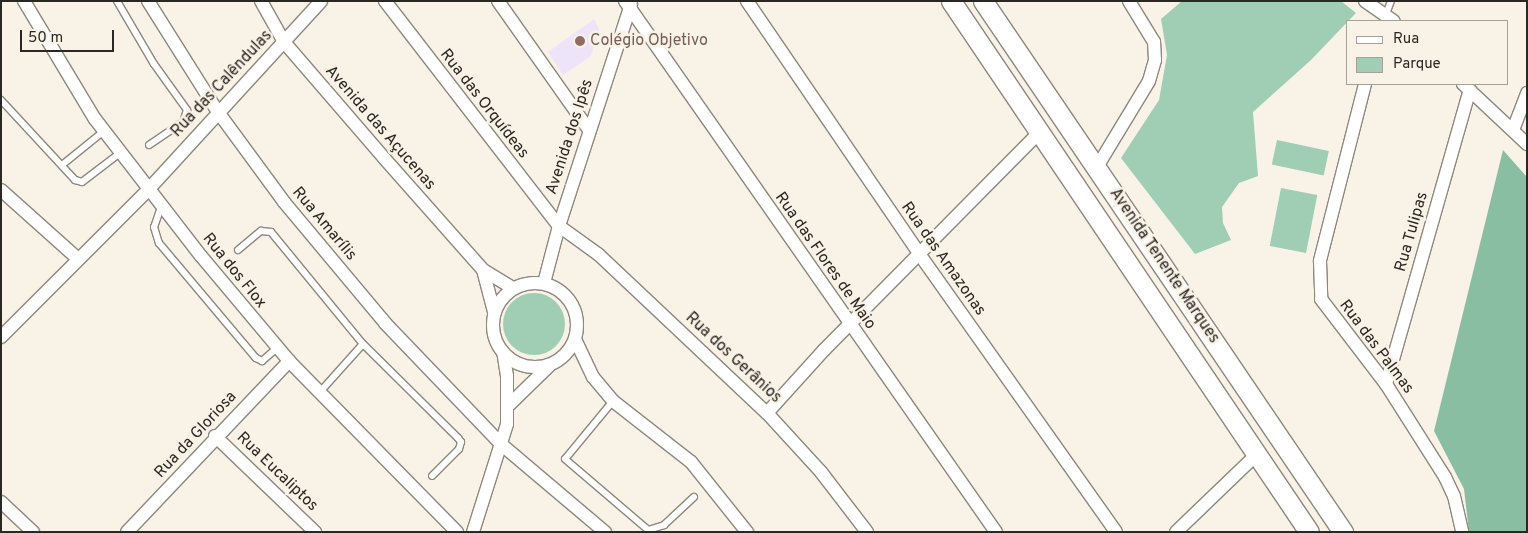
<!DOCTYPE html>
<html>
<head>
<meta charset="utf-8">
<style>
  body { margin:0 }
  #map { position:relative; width:1528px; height:533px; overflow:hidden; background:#f9f2e6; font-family:Overpass,sans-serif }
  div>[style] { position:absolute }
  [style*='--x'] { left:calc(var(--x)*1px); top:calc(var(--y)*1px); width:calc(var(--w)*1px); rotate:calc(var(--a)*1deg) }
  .education>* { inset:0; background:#eee4f9 }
  .green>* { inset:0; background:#9fceb5; transform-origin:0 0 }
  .round { border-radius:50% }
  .forest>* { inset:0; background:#8abea2 }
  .roads { filter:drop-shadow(1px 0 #8e887d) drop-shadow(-1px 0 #8e887d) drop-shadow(0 1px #8e887d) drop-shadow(0 -1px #8e887d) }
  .service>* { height:6px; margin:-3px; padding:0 3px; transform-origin:3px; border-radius:3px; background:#fff }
  .minor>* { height:12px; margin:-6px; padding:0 6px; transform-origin:6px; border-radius:6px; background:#fff }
  .minor>.ring { margin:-6px; padding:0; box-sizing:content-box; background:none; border:12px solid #fff; border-radius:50% }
  .secondary>* { height:19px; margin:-9.5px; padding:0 9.5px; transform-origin:9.5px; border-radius:9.5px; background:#fff }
  .dots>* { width:14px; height:14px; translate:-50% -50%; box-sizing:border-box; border:2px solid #f9f2e6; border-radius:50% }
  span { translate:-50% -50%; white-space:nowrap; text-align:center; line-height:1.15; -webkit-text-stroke:5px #f9f2e6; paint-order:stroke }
  .education-label { font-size:16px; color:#785e54 }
  .left { translate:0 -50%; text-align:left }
  .street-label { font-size:16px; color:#2a2823 }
  .frame { position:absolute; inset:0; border:2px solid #2a2823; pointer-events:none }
  .legend { position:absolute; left:1346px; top:20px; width:162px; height:65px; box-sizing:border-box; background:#f9f2e6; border:1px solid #a6a198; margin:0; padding:6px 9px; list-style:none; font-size:15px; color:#2a2823 }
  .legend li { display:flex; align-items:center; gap:10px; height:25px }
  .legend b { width:25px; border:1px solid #a6a198 }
  .scale { position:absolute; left:20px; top:30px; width:94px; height:22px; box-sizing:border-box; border:2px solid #2a2823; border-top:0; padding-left:6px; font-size:15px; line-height:18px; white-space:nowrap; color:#2a2823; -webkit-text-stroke:4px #f9f2e6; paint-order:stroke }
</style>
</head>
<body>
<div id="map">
  <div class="education">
    <i style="clip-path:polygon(594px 19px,599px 29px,591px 56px,563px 75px,548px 52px)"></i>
  </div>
  <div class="green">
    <i style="clip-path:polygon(1182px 1px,1341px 1px,1356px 13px,1311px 60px,1253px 112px,1258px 176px,1239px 183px,1222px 207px,1223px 223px,1231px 240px,1195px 254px,1121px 158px,1159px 100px,1167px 55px,1161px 19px)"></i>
    <i style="left:1277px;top:140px;width:53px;height:25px;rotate:12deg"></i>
    <i style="left:1281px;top:188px;width:37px;height:59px;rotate:11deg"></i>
    <i class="round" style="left:503px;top:293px;width:62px;height:62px"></i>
  </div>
  <div class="forest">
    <i style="clip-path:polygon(1503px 150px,1527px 177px,1527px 532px,1469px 532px,1464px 489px,1434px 431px)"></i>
  </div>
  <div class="roads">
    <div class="service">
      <i style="--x:117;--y:1;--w:73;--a:59.6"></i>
      <i style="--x:154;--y:64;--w:57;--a:54.3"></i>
      <i style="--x:187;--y:110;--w:13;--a:108"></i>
      <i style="--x:183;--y:122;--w:41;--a:145.9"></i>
      <i style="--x:1386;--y:14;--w:14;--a:-69"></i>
      <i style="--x:1;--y:100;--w:109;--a:47.2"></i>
      <i style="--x:75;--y:180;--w:7;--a:16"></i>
      <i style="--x:82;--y:182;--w:48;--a:-37.3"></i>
      <i style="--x:62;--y:165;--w:54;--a:-39"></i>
      <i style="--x:161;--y:207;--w:21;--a:109"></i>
      <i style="--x:154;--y:227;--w:17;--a:73"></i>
      <i style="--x:159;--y:243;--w:150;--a:49.9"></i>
      <i style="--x:256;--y:358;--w:7;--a:27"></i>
      <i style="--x:262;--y:361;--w:20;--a:-41"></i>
      <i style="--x:238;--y:250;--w:30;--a:-40"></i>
      <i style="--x:261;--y:231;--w:10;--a:6"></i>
      <i style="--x:271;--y:232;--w:145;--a:50.6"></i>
      <i style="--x:363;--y:344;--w:134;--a:44.7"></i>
      <i style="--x:458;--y:438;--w:5;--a:53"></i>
      <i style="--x:461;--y:442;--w:7;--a:106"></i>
      <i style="--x:459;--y:449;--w:38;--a:135"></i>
      <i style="--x:319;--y:393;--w:66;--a:-48.1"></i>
      <i style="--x:613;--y:401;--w:75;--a:129.6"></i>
      <i style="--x:565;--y:459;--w:109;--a:40.5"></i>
      <i style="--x:648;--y:530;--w:17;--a:-17"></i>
      <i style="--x:664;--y:525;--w:41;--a:-43"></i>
    </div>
    <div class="minor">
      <i style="--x:24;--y:1;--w:138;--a:59"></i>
      <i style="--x:95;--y:119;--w:173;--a:52.3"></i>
      <i style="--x:201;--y:256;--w:137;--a:50"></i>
      <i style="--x:289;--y:361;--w:240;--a:45.5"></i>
      <i style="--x:148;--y:1;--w:131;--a:57.8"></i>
      <i style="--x:218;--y:112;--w:112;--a:53.7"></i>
      <i style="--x:284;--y:202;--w:158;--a:50.1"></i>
      <i style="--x:385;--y:323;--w:169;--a:46.2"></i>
      <i style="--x:502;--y:445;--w:135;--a:40.2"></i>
      <i style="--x:261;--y:1;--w:47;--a:60.7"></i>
      <i style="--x:284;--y:42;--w:153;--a:49.2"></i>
      <i style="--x:384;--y:158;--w:149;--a:48.5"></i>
      <i style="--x:483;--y:270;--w:35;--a:31"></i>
      <i style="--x:385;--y:1;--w:284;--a:52.3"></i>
      <i style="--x:559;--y:226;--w:48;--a:35.7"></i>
      <i style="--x:598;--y:254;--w:232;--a:43.3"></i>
      <i style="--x:767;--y:413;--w:80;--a:47.5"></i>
      <i style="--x:821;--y:472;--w:76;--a:52.5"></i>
      <i style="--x:498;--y:1;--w:158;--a:54.8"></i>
      <i style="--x:625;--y:1;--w:648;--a:55.06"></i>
      <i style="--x:747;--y:1;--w:307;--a:55.7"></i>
      <i style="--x:920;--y:255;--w:339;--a:54.7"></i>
      <i style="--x:1365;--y:1;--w:35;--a:35"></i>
      <i style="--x:1365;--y:84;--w:183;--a:104.3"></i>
      <i style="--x:1320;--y:261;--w:38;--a:88"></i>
      <i style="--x:1321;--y:299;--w:107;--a:52.6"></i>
      <i style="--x:1386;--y:384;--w:110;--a:57.6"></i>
      <i style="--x:1445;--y:477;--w:21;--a:65"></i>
      <i style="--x:1454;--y:496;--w:37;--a:77"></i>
      <i style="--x:1463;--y:84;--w:88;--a:43.2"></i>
      <i style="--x:1513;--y:130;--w:40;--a:-69"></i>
      <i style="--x:1097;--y:167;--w:100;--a:-58.8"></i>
      <i style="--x:1149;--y:81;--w:22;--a:-74"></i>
      <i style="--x:1155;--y:60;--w:18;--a:-93"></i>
      <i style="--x:1154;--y:42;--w:48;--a:-121.4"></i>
      <i style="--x:1;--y:190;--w:102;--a:41.8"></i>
      <i style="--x:483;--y:270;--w:43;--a:75.3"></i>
      <i class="ring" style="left:493px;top:283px;width:72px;height:72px"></i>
      <i style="--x:544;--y:283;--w:59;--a:-75.3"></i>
      <i style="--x:559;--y:226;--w:233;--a:-72"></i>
      <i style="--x:1;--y:337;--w:208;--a:-45"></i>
      <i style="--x:148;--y:190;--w:256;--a:-47.5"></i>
      <i style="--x:575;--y:339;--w:42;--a:64.7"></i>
      <i style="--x:593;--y:377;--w:31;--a:50"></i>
      <i style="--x:613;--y:401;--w:99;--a:38"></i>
      <i style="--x:691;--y:462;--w:90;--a:51.3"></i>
      <i style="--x:1386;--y:384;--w:306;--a:-74.1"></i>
      <i style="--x:509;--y:405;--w:57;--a:-44.3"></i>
      <i style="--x:767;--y:413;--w:85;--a:-47.9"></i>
      <i style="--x:824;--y:350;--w:308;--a:-45.3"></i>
      <i style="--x:215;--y:436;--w:139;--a:43.8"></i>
      <i style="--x:1;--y:502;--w:44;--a:43.2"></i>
      <i style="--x:127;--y:532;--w:236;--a:-46.5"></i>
      <i style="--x:473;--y:532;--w:113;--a:-72.5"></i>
      <i style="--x:507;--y:424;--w:48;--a:-90"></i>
      <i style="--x:507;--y:376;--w:24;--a:-99"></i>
      <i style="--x:1176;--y:532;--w:114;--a:-43.9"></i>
    </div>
    <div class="secondary">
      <i style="--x:951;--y:1;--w:640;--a:56.01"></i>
      <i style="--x:983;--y:1;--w:642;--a:55.86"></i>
    </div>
  </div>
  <div class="dots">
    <i style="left:580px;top:41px;background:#8d6e63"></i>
  </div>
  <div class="education-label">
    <span class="left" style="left:590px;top:41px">Colégio Objetivo</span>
  </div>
  <div class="street-label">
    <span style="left:222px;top:84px;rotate:-47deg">Rua das Calêndulas</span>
    <span style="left:484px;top:104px;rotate:52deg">Rua das Orquídeas</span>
    <span style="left:380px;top:128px;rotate:49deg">Avenida das Açucenas</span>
    <span style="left:570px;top:137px;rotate:-72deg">Avenida dos Ipês</span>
    <span style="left:324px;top:224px;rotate:50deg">Rua Amarílis</span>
    <span style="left:1412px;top:232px;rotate:-74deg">Rua Tulipas</span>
    <span style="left:943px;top:259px;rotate:55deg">Rua das Amazonas</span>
    <span style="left:825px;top:261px;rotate:55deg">Rua das Flores de Maio</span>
    <span style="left:1164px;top:266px;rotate:56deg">Avenida Tenente Marques</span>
    <span style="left:234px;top:271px;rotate:51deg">Rua dos Flox</span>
    <span style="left:1376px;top:347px;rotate:53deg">Rua das Palmas</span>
    <span style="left:733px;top:358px;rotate:43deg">Rua dos Gerânios</span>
    <span style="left:196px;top:435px;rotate:-47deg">Rua da Gloriosa</span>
    <span style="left:277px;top:472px;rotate:44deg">Rua Eucaliptos</span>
  </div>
  <div class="frame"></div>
  <ul class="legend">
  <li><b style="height:6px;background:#fff"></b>Rua</li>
  <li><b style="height:14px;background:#9fceb5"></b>Parque</li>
  </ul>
  <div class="scale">50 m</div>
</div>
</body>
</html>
